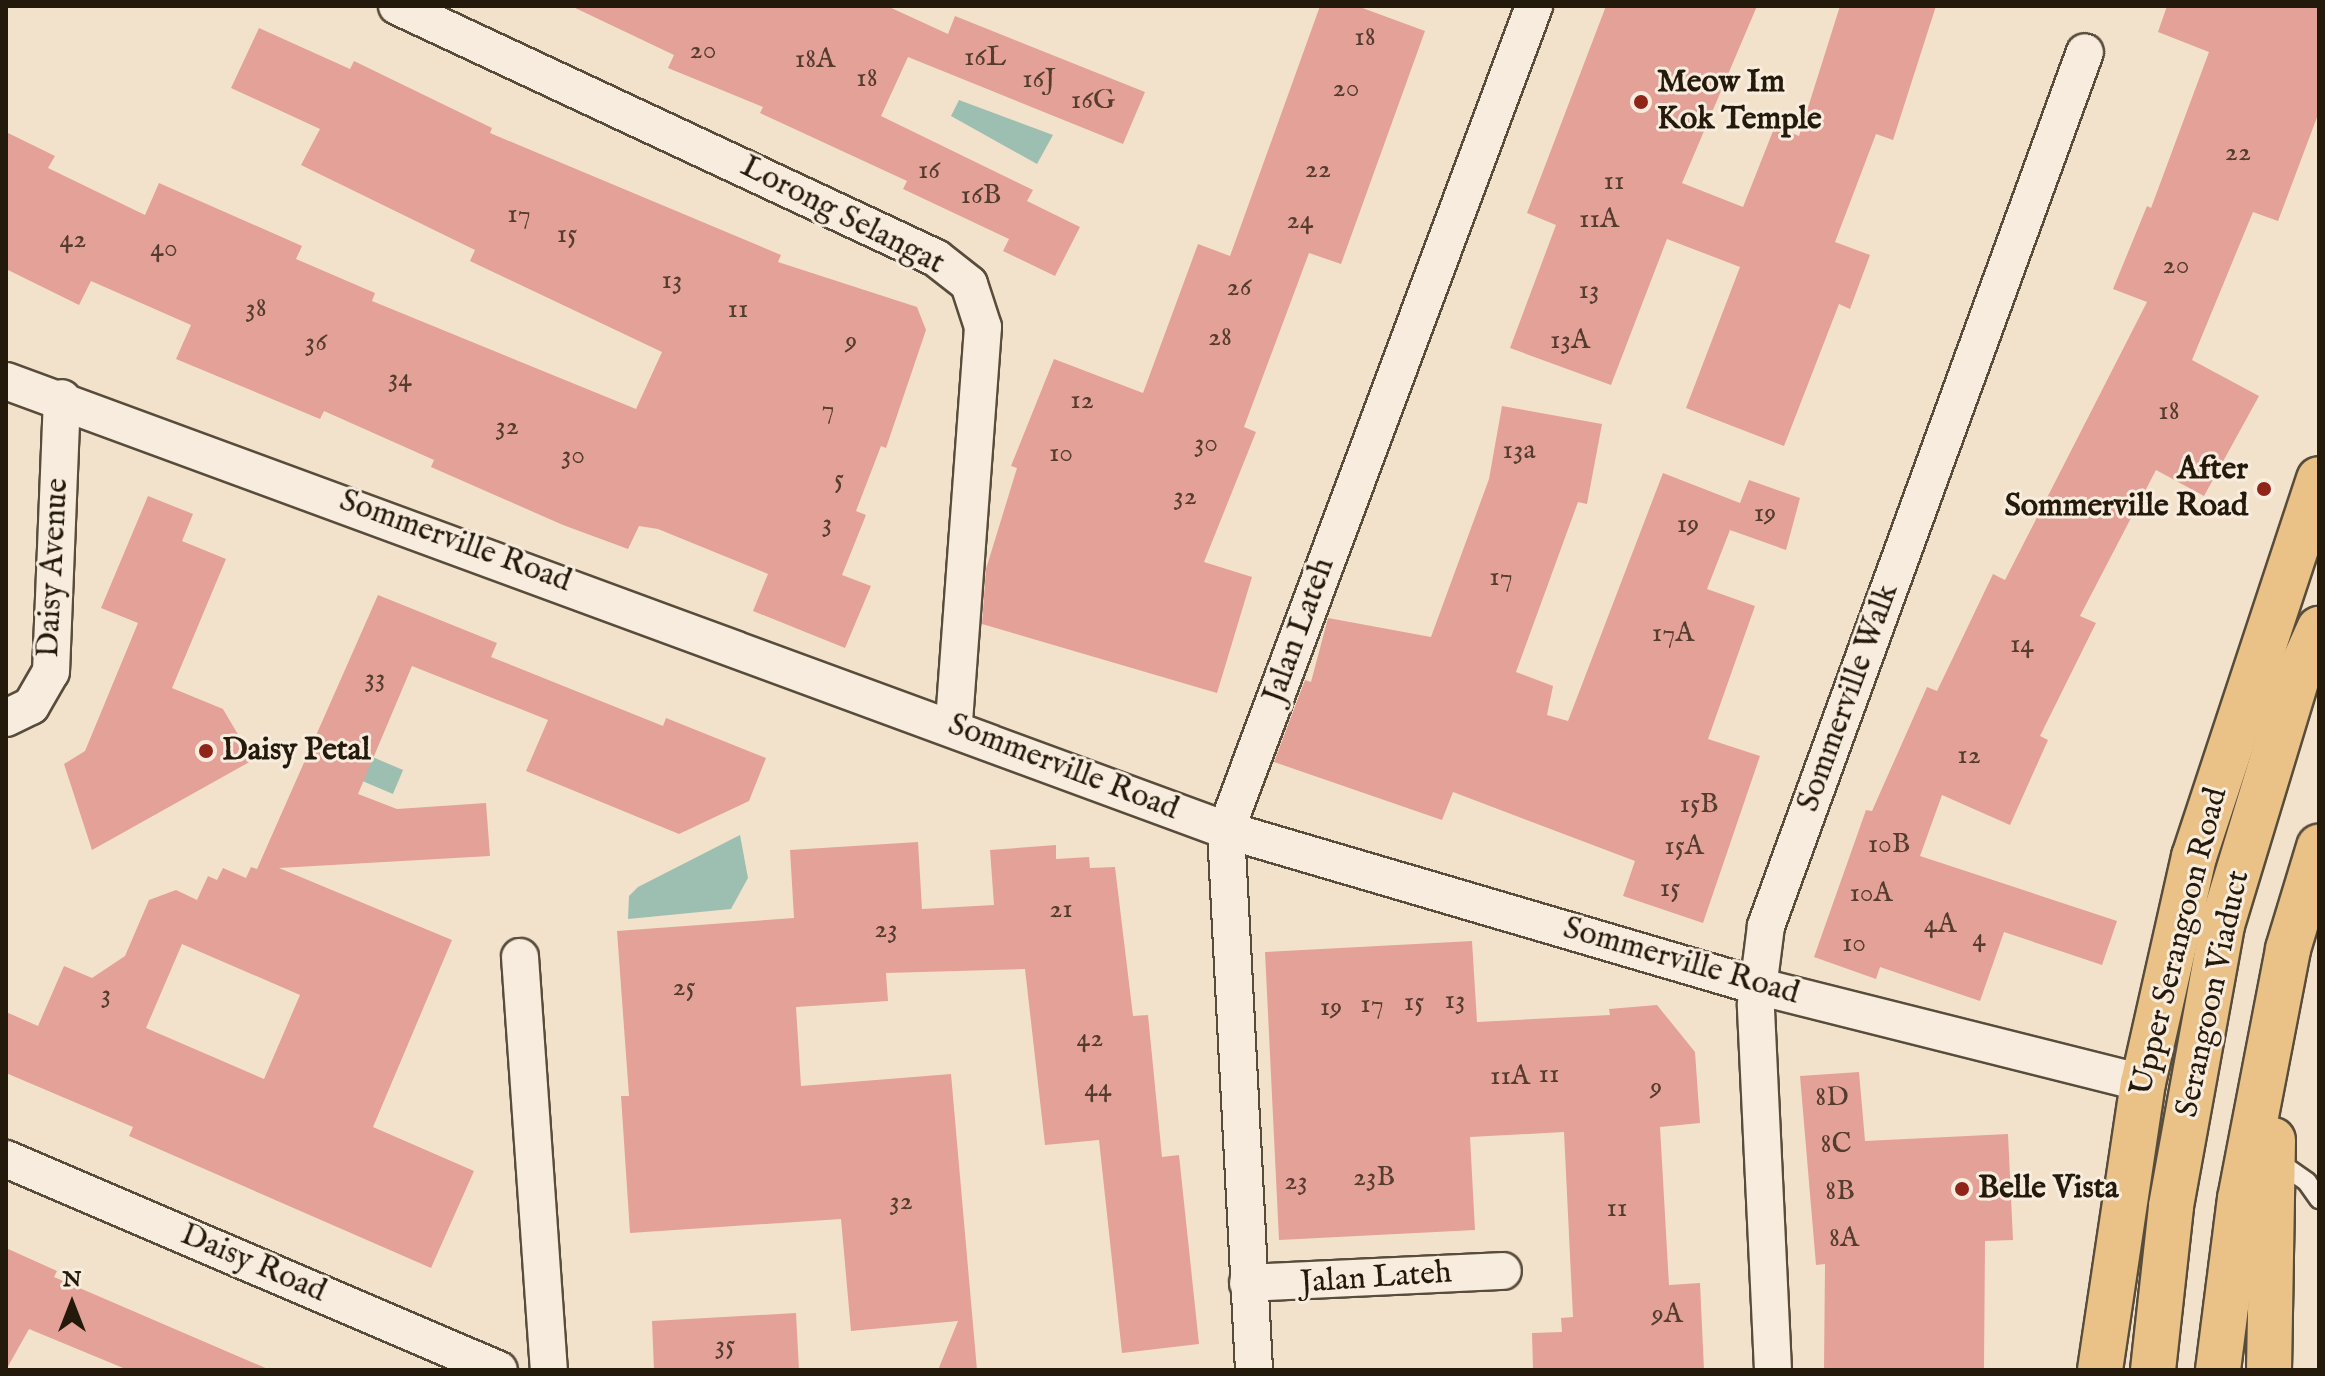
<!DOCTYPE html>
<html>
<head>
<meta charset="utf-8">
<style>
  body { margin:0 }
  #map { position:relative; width:2325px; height:1376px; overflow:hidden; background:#f3e2cb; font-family:"IM FELL English",serif }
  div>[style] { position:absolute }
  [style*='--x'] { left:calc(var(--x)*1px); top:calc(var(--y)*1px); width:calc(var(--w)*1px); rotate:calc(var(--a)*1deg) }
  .water>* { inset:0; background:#9dbfb1; transform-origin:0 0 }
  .building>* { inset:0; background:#e4a198 }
  .roads { filter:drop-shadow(2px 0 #584c3b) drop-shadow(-2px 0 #584c3b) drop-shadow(0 2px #584c3b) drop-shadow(0 -2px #584c3b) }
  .lane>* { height:18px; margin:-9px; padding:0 9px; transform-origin:9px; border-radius:9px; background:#f7ecdd }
  .street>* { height:36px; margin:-18px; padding:0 18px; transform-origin:18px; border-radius:18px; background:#f7ecdd }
  .primary>* { height:44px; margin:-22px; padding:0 22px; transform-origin:22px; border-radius:22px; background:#eac186 }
  .dots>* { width:22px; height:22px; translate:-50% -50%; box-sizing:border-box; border:4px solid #f7ecdd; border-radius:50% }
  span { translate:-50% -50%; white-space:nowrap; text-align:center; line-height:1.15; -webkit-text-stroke:6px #f7ecdd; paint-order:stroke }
  .number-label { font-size:28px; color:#543c2e }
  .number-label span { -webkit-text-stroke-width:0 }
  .poi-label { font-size:32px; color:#241a0b; font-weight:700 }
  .left { translate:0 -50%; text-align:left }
  .right { translate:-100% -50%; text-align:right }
  .street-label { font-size:32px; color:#241a0b }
  .frame { position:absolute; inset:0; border:8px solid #241a0b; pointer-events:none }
  .north { position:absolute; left:32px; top:1264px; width:80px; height:80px; -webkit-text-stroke:6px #f7ecdd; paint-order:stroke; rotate:0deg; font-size:22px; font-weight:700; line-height:32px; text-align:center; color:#241a0b }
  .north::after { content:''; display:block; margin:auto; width:28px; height:36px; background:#241a0b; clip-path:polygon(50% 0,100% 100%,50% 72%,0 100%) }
</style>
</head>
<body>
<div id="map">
  <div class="water">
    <i style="clip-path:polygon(959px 100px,1053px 135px,1037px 164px,951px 116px)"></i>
    <i style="left:323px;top:736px;width:87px;height:26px;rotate:23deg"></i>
    <i style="clip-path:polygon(740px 835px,748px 878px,731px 909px,628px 919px,629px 896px,638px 887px)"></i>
  </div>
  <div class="building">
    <i style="clip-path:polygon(571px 6px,887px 6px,948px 34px,955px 16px,1145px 92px,1123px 144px,908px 57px,881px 116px,1033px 190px,1027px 201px,1080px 227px,1055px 276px,1003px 251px,1009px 239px,903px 189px,907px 181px,760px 113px,763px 107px,668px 68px,674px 55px)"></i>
    <i style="clip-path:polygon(1320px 6px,1357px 6px,1425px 31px,1341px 264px,1309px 253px,1244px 427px,1256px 432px,1204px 562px,1252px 577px,1217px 693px,982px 624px,986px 569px,1017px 468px,1011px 466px,1054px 359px,1143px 393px,1198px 244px,1230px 256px)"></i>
    <i style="clip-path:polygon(1606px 6px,1757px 6px,1682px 183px,1743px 207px,1775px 126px,1799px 136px,1840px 6px,1936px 6px,1893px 140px,1876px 134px,1835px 242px,1870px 255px,1850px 309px,1839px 304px,1784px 446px,1686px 408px,1740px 267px,1667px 239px,1611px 385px,1510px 348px,1556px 225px,1527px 213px)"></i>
    <i style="clip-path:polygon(2167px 6px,2319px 6px,2319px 112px,2278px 221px,2253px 212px,2192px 360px,2259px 396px,2204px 496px,2156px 470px,2080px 616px,2096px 623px,2040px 736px,2048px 740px,2010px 825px,1942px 795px,1920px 856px,2117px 921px,2102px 965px,2004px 932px,1980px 1001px,1880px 967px,1876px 979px,1814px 957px,1866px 810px,1872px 811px,1927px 687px,1937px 691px,1993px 574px,2005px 580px,2147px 302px,2113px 289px,2147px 206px,2151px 208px,2209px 52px,2158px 32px)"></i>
    <i style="clip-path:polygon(259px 28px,350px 69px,354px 61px,492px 128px,490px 133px,781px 255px,778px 262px,917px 307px,926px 330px,886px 448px,881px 446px,856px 511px,866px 515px,842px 575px,871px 586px,845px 648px,753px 611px,768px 574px,658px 529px,639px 526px,628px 549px,563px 525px,431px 467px,434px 460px,324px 411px,320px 419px,176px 359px,191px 325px,91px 281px,79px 305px,6px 269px,6px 132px,55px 156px,48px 168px,145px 215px,159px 183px,302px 246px,296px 259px,375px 293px,372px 301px,636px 409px,662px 352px,470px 261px,475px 250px,301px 165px,320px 129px,231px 88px)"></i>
    <i style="clip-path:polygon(1502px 406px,1602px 424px,1587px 504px,1578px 502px,1516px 672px,1553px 686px,1547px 715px,1568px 721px,1663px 473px,1740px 503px,1749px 480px,1800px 498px,1786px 550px,1730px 530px,1707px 589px,1755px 606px,1708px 739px,1760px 756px,1703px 923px,1623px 896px,1635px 861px,1453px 792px,1442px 820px,1274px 762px,1305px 680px,1311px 682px,1328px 618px,1431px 637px,1489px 479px)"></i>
    <i style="clip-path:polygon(148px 496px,193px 514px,182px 541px,226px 559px,172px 688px,223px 709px,253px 760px,92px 850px,64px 764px,85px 751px,138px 623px,101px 608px)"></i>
    <i style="clip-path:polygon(evenodd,378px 595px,497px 643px,491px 657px,663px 726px,666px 718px,766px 758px,749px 801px,679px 834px,526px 771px,548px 720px,412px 666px,358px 794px,397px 809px,486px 803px,490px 856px,279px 868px,452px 940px,373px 1127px,474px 1171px,431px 1268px,129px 1136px,133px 1127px,6px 1073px,6px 1012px,38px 1026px,64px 966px,92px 978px,125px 956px,149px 900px,176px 890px,197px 900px,208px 876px,217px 880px,223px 868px,246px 878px,251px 867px,257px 869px,378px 595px,182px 944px,300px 995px,264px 1079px,146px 1028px,182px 944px)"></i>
    <i style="clip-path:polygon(918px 842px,922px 909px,994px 905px,990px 850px,1056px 845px,1056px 859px,1089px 857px,1090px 868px,1115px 867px,1133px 1016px,1148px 1015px,1162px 1157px,1179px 1155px,1199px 1344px,1122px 1353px,1099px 1140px,1045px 1145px,1025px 969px,886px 973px,888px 1001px,796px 1007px,801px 1086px,951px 1074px,977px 1370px,938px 1370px,958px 1321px,851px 1331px,841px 1219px,630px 1233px,621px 1096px,629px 1096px,617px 931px,794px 918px,790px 850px)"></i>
    <i style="clip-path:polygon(1472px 941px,1477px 1022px,1610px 1015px,1609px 1009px,1657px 1005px,1695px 1052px,1700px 1123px,1660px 1127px,1669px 1285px,1700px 1283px,1704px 1370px,1533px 1370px,1532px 1333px,1562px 1332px,1561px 1318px,1573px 1317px,1564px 1132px,1470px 1137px,1475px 1230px,1279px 1240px,1265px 952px)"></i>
    <i style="clip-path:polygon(1859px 1072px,1865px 1141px,2008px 1134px,2013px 1240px,1985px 1241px,1984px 1369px,1824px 1369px,1825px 1264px,1816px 1265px,1800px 1076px)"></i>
    <i style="clip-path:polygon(6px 1248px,57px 1271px,54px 1277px,270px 1370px,128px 1370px,29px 1329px,6px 1370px)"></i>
    <i style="clip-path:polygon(796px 1313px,799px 1370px,654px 1370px,652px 1321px)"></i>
  </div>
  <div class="roads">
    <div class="lane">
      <i style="--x:2276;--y:1160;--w:38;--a:35"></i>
      <i style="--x:2307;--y:1182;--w:21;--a:55"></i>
    </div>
    <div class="street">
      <i style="--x:397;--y:6;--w:595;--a:25.06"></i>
      <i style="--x:936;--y:258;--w:42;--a:38.2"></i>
      <i style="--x:969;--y:284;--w:45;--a:72"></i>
      <i style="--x:983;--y:327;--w:399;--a:94.2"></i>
      <i style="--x:6;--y:381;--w:1300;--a:20.21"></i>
      <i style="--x:1226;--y:830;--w:553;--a:16.37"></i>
      <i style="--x:1757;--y:986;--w:398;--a:14.1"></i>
      <i style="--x:6;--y:718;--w:28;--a:-26"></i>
      <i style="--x:31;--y:706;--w:39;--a:-60"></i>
      <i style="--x:51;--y:672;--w:274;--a:-87.7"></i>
      <i style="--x:520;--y:957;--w:414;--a:86"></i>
      <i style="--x:6;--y:1159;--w:536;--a:23.17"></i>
      <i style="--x:1248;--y:1283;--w:255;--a:-2.7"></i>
      <i style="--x:1254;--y:1370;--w:541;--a:-92.97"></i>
      <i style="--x:1226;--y:830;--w:880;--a:-69.5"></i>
      <i style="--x:1773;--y:1370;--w:366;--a:-92.7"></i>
      <i style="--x:1756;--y:1004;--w:79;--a:-82.7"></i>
      <i style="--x:1766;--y:926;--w:930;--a:-69.95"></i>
    </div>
    <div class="primary">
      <i style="--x:2100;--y:1370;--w:290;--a:-81.5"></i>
      <i style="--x:2143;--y:1083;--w:232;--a:-77.3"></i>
      <i style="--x:2194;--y:857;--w:398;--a:-71.7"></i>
      <i style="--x:2153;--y:1370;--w:165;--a:-83.7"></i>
      <i style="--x:2171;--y:1206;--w:286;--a:-79.7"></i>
      <i style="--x:2222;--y:925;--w:258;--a:-73.1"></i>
      <i style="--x:2297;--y:678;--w:54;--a:-65.8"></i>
      <i style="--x:2218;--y:1370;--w:172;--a:-82.7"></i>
      <i style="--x:2240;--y:1199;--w:255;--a:-79.1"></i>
      <i style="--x:2288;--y:949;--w:107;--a:-73.1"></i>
      <i style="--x:2269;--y:1370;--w:230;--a:-89"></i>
    </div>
  </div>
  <div class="dots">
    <i style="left:1641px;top:102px;background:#8f2418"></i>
    <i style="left:2264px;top:489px;background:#8f2418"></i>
    <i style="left:206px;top:751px;background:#8f2418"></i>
    <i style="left:1962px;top:1189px;background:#8f2418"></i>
  </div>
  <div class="number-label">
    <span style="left:1365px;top:38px">18</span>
    <span style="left:703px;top:51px">20</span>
    <span style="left:985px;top:58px">16L</span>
    <span style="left:815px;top:60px">18A</span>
    <span style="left:867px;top:79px">18</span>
    <span style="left:1039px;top:80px">16J</span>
    <span style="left:1346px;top:89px">20</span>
    <span style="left:1093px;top:101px">16G</span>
    <span style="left:2238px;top:153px">22</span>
    <span style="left:1318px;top:170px">22</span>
    <span style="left:929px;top:171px">16</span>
    <span style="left:1614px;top:182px">11</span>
    <span style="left:981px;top:196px">16B</span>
    <span style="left:519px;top:215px">17</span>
    <span style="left:1599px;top:220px">11A</span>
    <span style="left:1300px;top:221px">24</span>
    <span style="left:567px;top:235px">15</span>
    <span style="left:73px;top:240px">42</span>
    <span style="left:164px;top:249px">40</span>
    <span style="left:2176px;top:266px">20</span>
    <span style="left:672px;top:281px">13</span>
    <span style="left:1239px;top:288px">26</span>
    <span style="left:1589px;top:291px">13</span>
    <span style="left:256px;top:309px">38</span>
    <span style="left:738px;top:310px">11</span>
    <span style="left:1220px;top:338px">28</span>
    <span style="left:1570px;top:341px">13A</span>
    <span style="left:851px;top:342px">9</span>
    <span style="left:316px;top:343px">36</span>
    <span style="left:400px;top:379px">34</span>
    <span style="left:1082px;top:401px">12</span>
    <span style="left:828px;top:410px">7</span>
    <span style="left:2169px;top:412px">18</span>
    <span style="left:507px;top:427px">32</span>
    <span style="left:1206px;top:444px">30</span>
    <span style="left:1519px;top:451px">13a</span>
    <span style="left:1061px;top:454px">10</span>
    <span style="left:573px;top:456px">30</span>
    <span style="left:839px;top:480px">5</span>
    <span style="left:1185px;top:497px">32</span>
    <span style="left:1765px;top:514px">19</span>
    <span style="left:827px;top:524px">3</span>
    <span style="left:1688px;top:525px">19</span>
    <span style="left:1501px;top:578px">17</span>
    <span style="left:1673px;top:634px">17A</span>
    <span style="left:2022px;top:645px">14</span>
    <span style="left:375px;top:679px">33</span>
    <span style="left:1969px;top:756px">12</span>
    <span style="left:1699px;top:805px">15B</span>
    <span style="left:1889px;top:845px">10B</span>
    <span style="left:1684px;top:847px">15A</span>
    <span style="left:1670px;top:889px">15</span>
    <span style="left:1871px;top:894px">10A</span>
    <span style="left:1061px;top:910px">21</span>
    <span style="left:1940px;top:925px">4A</span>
    <span style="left:886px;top:930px">23</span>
    <span style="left:1979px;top:939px">4</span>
    <span style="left:1854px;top:944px">10</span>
    <span style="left:684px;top:988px">25</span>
    <span style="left:106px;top:995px">3</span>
    <span style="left:1455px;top:1001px">13</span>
    <span style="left:1414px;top:1003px">15</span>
    <span style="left:1372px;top:1005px">17</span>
    <span style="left:1331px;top:1008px">19</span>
    <span style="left:1090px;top:1039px">42</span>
    <span style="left:1549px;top:1075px">11</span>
    <span style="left:1510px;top:1077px">11A</span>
    <span style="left:1656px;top:1088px">9</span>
    <span style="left:1098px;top:1089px">44</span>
    <span style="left:1832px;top:1098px">8D</span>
    <span style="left:1836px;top:1145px">8C</span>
    <span style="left:1374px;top:1178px">23B</span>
    <span style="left:1296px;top:1182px">23</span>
    <span style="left:1840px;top:1192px">8B</span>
    <span style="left:901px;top:1202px">32</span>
    <span style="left:1617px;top:1209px">11</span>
    <span style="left:1844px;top:1239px">8A</span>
    <span style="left:1667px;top:1315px">9A</span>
    <span style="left:725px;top:1346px">35</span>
  </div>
  <div class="poi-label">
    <span class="left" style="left:1657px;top:102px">Meow Im<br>Kok Temple</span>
    <span class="right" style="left:2248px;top:489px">After<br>Sommerville Road</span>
    <span class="left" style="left:222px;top:751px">Daisy Petal</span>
    <span class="left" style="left:1978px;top:1189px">Belle Vista</span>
  </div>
  <div class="street-label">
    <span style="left:842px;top:216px;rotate:27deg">Lorong Selangat</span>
    <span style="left:455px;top:542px;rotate:20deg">Sommerville Road</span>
    <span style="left:54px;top:568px;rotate:-87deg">Daisy Avenue</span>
    <span style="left:1300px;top:631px;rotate:-70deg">Jalan Lateh</span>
    <span style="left:1849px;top:698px;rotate:-70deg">Sommerville Walk</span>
    <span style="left:1063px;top:768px;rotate:21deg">Sommerville Road</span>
    <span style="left:2180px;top:942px;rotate:-76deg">Upper Serangoon Road</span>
    <span style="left:1681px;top:962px;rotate:16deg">Sommerville Road</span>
    <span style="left:2214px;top:994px;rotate:-78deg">Serangoon Viaduct</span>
    <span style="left:253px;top:1264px;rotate:23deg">Daisy Road</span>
    <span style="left:1376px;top:1279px;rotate:-4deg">Jalan Lateh</span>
  </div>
  <div class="frame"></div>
  <div class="north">N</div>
</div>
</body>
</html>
